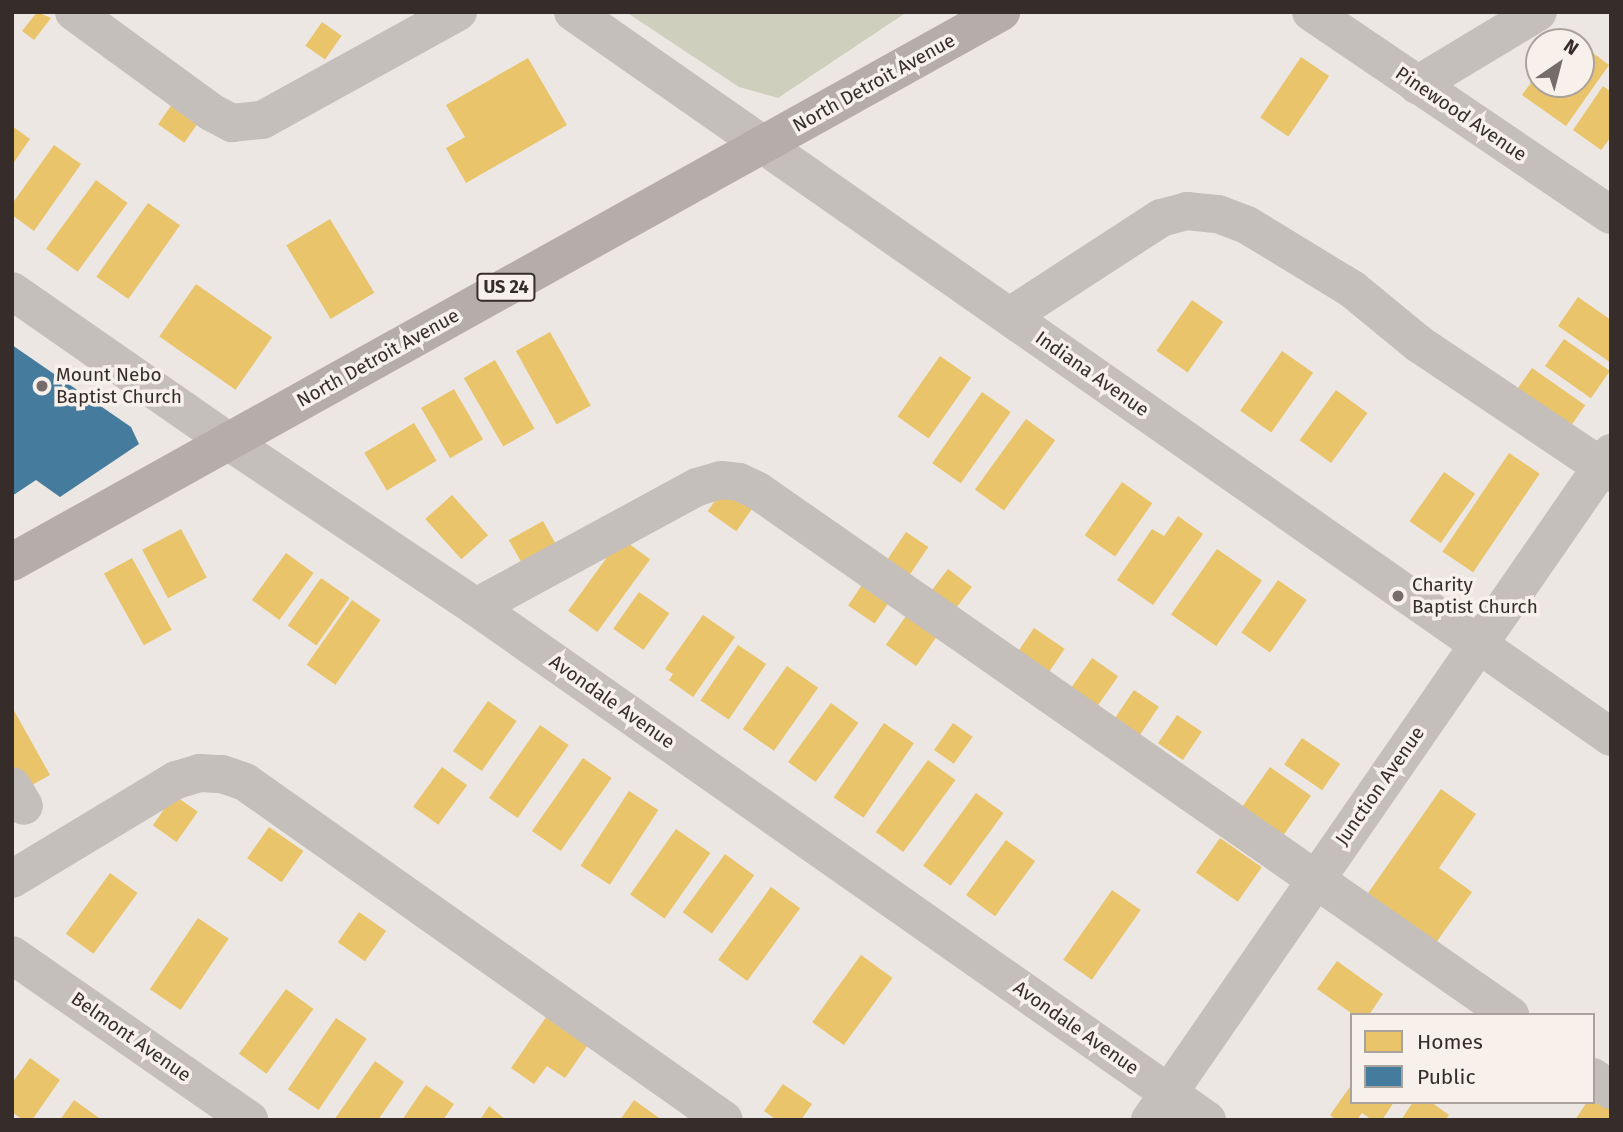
<!DOCTYPE html>
<html>
<head>
<meta charset="utf-8">
<style>
  body { margin:0 }
  #map { position:relative; width:1623px; height:1132px; overflow:hidden; background:#ece7e2; font-family:"Fira Sans",sans-serif }
  div>[style] { position:absolute }
  [style*='--x'] { left:calc(var(--x)*1px); top:calc(var(--y)*1px); width:calc(var(--w)*1px); rotate:calc(var(--a)*1deg) }
  .green>* { inset:0; background:#ced0bd }
  .homes>* { inset:0; background:#e9c46a; transform-origin:0 0 }
  .public>* { inset:0; background:#457b9d }
  .minor>* { height:38px; margin:-19px; padding:0 19px; transform-origin:19px; border-radius:19px; background:#c5bfbb }
  .major>* { height:38px; margin:-19px; padding:0 19px; transform-origin:19px; border-radius:19px; background:#b4adaa }
  .dots>* { width:19px; height:19px; translate:-50% -50%; box-sizing:border-box; border:4px solid #f8f0ea; border-radius:50% }
  span { translate:-50% -50%; white-space:nowrap; text-align:center; line-height:1.15; -webkit-text-stroke:7px #f8f0ea; paint-order:stroke }
  .shield-label span { padding:2px 5px; background:#f8f0ea; border:2px solid; border-radius:5px; -webkit-text-stroke-width:0 }
  .shield-label { font-size:18px; color:#362c29; font-weight:700 }
  .street-label { font-size:19px; color:#362c29 }
  .poi-label { font-size:19px; color:#362c29 }
  .left { translate:0 -50%; text-align:left }
  .frame { position:absolute; inset:0; border:14px solid #362c29; pointer-events:none }
  .legend { position:absolute; left:1350px; top:1013px; width:245px; height:91px; box-sizing:border-box; background:#f8f0ea; border:2px solid #aaa29d; margin:0; padding:9px 12px; list-style:none; font-size:21px; color:#362c29 }
  .legend li { display:flex; align-items:center; gap:14px; height:35px }
  .legend b { width:35px; border:2px solid #aaa29d }
  .north { position:absolute; left:1525px; top:28px; width:70px; height:70px; box-sizing:border-box; background:#f8f0ea; border:2px solid #aaa29d; border-radius:50%; rotate:35deg; font-size:19px; font-weight:700; line-height:28px; text-align:center; color:#362c29 }
  .north::after { content:''; display:block; margin:auto; width:24px; height:32px; background:#766d6a; clip-path:polygon(50% 0,100% 100%,50% 72%,0 100%) }
</style>
</head>
<body>
<div id="map">
  <div class="green">
    <i style="clip-path:polygon(626px 12px,907px 12px,778px 98px,739px 87px)"></i>
  </div>
  <div class="homes">
    <i style="clip-path:polygon(37px 12px,51px 18px,34px 40px,22px 31px)"></i>
    <i style="left:322px;top:22px;width:24px;height:29px;rotate:35deg"></i>
    <i style="clip-path:polygon(1585px 47px,1609px 65px,1566px 126px,1522px 95px,1539px 72px,1539px 84px,1581px 84px,1581px 52px)"></i>
    <i style="left:1301px;top:57px;width:34px;height:73px;rotate:34deg"></i>
    <i style="clip-path:polygon(528px 58px,567px 125px,466px 183px,446px 148px,465px 137px,446px 105px)"></i>
    <i style="clip-path:polygon(1603px 86px,1611px 92px,1611px 137px,1601px 150px,1573px 130px)"></i>
    <i style="left:173px;top:103px;width:32px;height:26px;rotate:35deg"></i>
    <i style="clip-path:polygon(12px 126px,30px 139px,12px 165px)"></i>
    <i style="clip-path:polygon(54px 145px,81px 164px,34px 231px,12px 215px,12px 204px)"></i>
    <i style="left:96px;top:180px;width:39px;height:85px;rotate:36deg"></i>
    <i style="left:148px;top:203px;width:39px;height:90px;rotate:35deg"></i>
    <i style="left:330px;top:219px;width:86px;height:51px;rotate:59deg"></i>
    <i style="left:196px;top:284px;width:93px;height:64px;rotate:35deg"></i>
    <i style="clip-path:polygon(1578px 297px,1611px 320px,1611px 363px,1558px 326px)"></i>
    <i style="left:1192px;top:300px;width:38px;height:62px;rotate:35deg"></i>
    <i style="left:550px;top:332px;width:84px;height:39px;rotate:61deg"></i>
    <i style="left:1564px;top:339px;width:56px;height:33px;rotate:35deg"></i>
    <i style="left:1282px;top:351px;width:38px;height:73px;rotate:35deg"></i>
    <i style="left:940px;top:356px;width:38px;height:74px;rotate:35deg"></i>
    <i style="left:495px;top:360px;width:79px;height:36px;rotate:60deg"></i>
    <i style="left:1532px;top:368px;width:65px;height:34px;rotate:35deg"></i>
    <i style="left:454px;top:389px;width:58px;height:38px;rotate:60deg"></i>
    <i style="left:1336px;top:390px;width:39px;height:62px;rotate:36deg"></i>
    <i style="left:982px;top:392px;width:35px;height:87px;rotate:35deg"></i>
    <i style="left:1026px;top:419px;width:36px;height:87px;rotate:36deg"></i>
    <i style="left:414px;top:423px;width:44px;height:58px;rotate:59deg"></i>
    <i style="left:1509px;top:453px;width:37px;height:119px;rotate:34deg"></i>
    <i style="left:1444px;top:472px;width:38px;height:60px;rotate:35deg"></i>
    <i style="left:1122px;top:482px;width:37px;height:65px;rotate:35deg"></i>
    <i style="left:726px;top:485px;width:35px;height:32px;rotate:35deg"></i>
    <i style="left:452px;top:495px;width:54px;height:36px;rotate:48deg"></i>
    <i style="clip-path:polygon(1178px 516px,1203px 534px,1153px 605px,1117px 580px,1152px 529px,1164px 536px)"></i>
    <i style="left:543px;top:521px;width:35px;height:39px;rotate:61deg"></i>
    <i style="left:181px;top:529px;width:55px;height:44px;rotate:62deg"></i>
    <i style="left:906px;top:532px;width:27px;height:33px;rotate:34deg"></i>
    <i style="left:621px;top:538px;width:36px;height:90px;rotate:36deg"></i>
    <i style="left:1217px;top:549px;width:55px;height:80px;rotate:35deg"></i>
    <i style="left:286px;top:553px;width:34px;height:58px;rotate:36deg"></i>
    <i style="left:132px;top:558px;width:82px;height:32px;rotate:61deg"></i>
    <i style="left:948px;top:569px;width:30px;height:27px;rotate:37deg"></i>
    <i style="left:321px;top:578px;width:35px;height:58px;rotate:35deg"></i>
    <i style="left:866px;top:579px;width:32px;height:32px;rotate:34deg"></i>
    <i style="left:1278px;top:580px;width:35px;height:64px;rotate:35deg"></i>
    <i style="left:639px;top:592px;width:37px;height:45px;rotate:35deg"></i>
    <i style="left:352px;top:600px;width:35px;height:79px;rotate:35deg"></i>
    <i style="clip-path:polygon(703px 615px,735px 637px,693px 697px,669px 680px,673px 674px,665px 669px)"></i>
    <i style="left:906px;top:616px;width:37px;height:35px;rotate:35deg"></i>
    <i style="left:1034px;top:628px;width:37px;height:31px;rotate:34deg"></i>
    <i style="left:738px;top:645px;width:34px;height:67px;rotate:34deg"></i>
    <i style="left:1092px;top:658px;width:32px;height:39px;rotate:35deg"></i>
    <i style="left:787px;top:666px;width:38px;height:77px;rotate:35deg"></i>
    <i style="left:1134px;top:690px;width:30px;height:36px;rotate:34deg"></i>
    <i style="left:488px;top:701px;width:35px;height:61px;rotate:35deg"></i>
    <i style="left:831px;top:703px;width:34px;height:73px;rotate:36deg"></i>
    <i style="clip-path:polygon(12px 707px,50px 775px,23px 790px,12px 769px)"></i>
    <i style="left:1177px;top:715px;width:30px;height:34px;rotate:34deg"></i>
    <i style="left:884px;top:723px;width:36px;height:90px;rotate:34deg"></i>
    <i style="left:953px;top:723px;width:24px;height:33px;rotate:35deg"></i>
    <i style="left:540px;top:725px;width:35px;height:89px;rotate:35deg"></i>
    <i style="left:1302px;top:738px;width:46px;height:32px;rotate:34deg"></i>
    <i style="left:583px;top:758px;width:35px;height:89px;rotate:35deg"></i>
    <i style="left:928px;top:760px;width:34px;height:89px;rotate:36deg"></i>
    <i style="left:442px;top:767px;width:31px;height:49px;rotate:36deg"></i>
    <i style="left:1270px;top:767px;width:50px;height:50px;rotate:35deg"></i>
    <i style="clip-path:polygon(1441px 789px,1476px 814px,1439px 868px,1472px 892px,1435px 944px,1366px 896px)"></i>
    <i style="left:629px;top:791px;width:35px;height:89px;rotate:33deg"></i>
    <i style="left:976px;top:793px;width:34px;height:90px;rotate:36deg"></i>
    <i style="left:174px;top:795px;width:29px;height:37px;rotate:35deg"></i>
    <i style="left:269px;top:827px;width:42px;height:38px;rotate:35deg"></i>
    <i style="left:676px;top:829px;width:42px;height:80px;rotate:35deg"></i>
    <i style="left:1220px;top:838px;width:51px;height:42px;rotate:35deg"></i>
    <i style="left:1006px;top:840px;width:36px;height:68px;rotate:36deg"></i>
    <i style="left:725px;top:854px;width:36px;height:72px;rotate:36deg"></i>
    <i style="left:110px;top:873px;width:34px;height:75px;rotate:36deg"></i>
    <i style="left:771px;top:887px;width:36px;height:90px;rotate:36deg"></i>
    <i style="left:1112px;top:890px;width:35px;height:85px;rotate:35deg"></i>
    <i style="left:359px;top:912px;width:33px;height:37px;rotate:35deg"></i>
    <i style="left:198px;top:918px;width:37px;height:86px;rotate:34deg"></i>
    <i style="left:861px;top:955px;width:39px;height:83px;rotate:36deg"></i>
    <i style="clip-path:polygon(1337px 961px,1383px 994px,1369px 1015px,1354px 1015px,1317px 989px)"></i>
    <i style="left:286px;top:989px;width:34px;height:80px;rotate:36deg"></i>
    <i style="clip-path:polygon(551px 1010px,592px 1039px,565px 1078px,547px 1066px,534px 1084px,511px 1068px)"></i>
    <i style="left:336px;top:1018px;width:37px;height:86px;rotate:34deg"></i>
    <i style="clip-path:polygon(30px 1058px,60px 1080px,32px 1120px,23px 1120px,12px 1112px,12px 1083px)"></i>
    <i style="clip-path:polygon(375px 1061px,404px 1082px,378px 1120px,334px 1120px)"></i>
    <i style="clip-path:polygon(783px 1084px,812px 1104px,801px 1120px,777px 1120px,764px 1111px)"></i>
    <i style="clip-path:polygon(1352px 1084px,1352px 1102px,1394px 1102px,1382px 1120px,1372px 1120px,1362px 1113px,1357px 1120px,1336px 1120px,1330px 1115px)"></i>
    <i style="clip-path:polygon(426px 1085px,454px 1104px,443px 1120px,402px 1120px)"></i>
    <i style="clip-path:polygon(1593px 1097px,1611px 1109px,1611px 1120px,1575px 1120px,1587px 1102px,1593px 1102px)"></i>
    <i style="clip-path:polygon(74px 1100px,102px 1120px,60px 1120px)"></i>
    <i style="clip-path:polygon(634px 1100px,662px 1120px,620px 1120px)"></i>
    <i style="clip-path:polygon(1413px 1102px,1431px 1102px,1449px 1115px,1445px 1120px,1401px 1120px)"></i>
    <i style="clip-path:polygon(489px 1106px,506px 1120px,480px 1120px)"></i>
  </div>
  <div class="public">
    <i style="clip-path:polygon(12px 345px,131px 427px,139px 444px,60px 497px,36px 480px,12px 496px)"></i>
  </div>
  <div class="minor">
    <i style="--x:74;--y:12;--w:170;--a:36.1"></i>
    <i style="--x:211;--y:112;--w:24;--a:28"></i>
    <i style="--x:232;--y:123;--w:30;--a:-6"></i>
    <i style="--x:262;--y:120;--w:224;--a:-28.9"></i>
    <i style="--x:573;--y:12;--w:1266;--a:34.93"></i>
    <i style="--x:1311;--y:12;--w:362;--a:34.1"></i>
    <i style="--x:1417;--y:85;--w:141;--a:-31.1"></i>
    <i style="--x:12;--y:291;--w:263;--a:34.8"></i>
    <i style="--x:228;--y:441;--w:298;--a:33.8"></i>
    <i style="--x:476;--y:607;--w:893;--a:35.06"></i>
    <i style="--x:1010;--y:316;--w:180;--a:-33"></i>
    <i style="--x:1161;--y:218;--w:27;--a:-15"></i>
    <i style="--x:1187;--y:211;--w:31;--a:6"></i>
    <i style="--x:1218;--y:214;--w:31;--a:21"></i>
    <i style="--x:1247;--y:225;--w:123;--a:31.4"></i>
    <i style="--x:1352;--y:289;--w:87;--a:39.4"></i>
    <i style="--x:1419;--y:344;--w:231;--a:33.9"></i>
    <i style="--x:476;--y:607;--w:251;--a:-28.5"></i>
    <i style="--x:697;--y:487;--w:25;--a:-16"></i>
    <i style="--x:721;--y:480;--w:18;--a:6"></i>
    <i style="--x:739;--y:482;--w:21;--a:25"></i>
    <i style="--x:758;--y:491;--w:917;--a:34.87"></i>
    <i style="--x:12;--y:786;--w:23;--a:59"></i>
    <i style="--x:12;--y:879;--w:192;--a:-31.1"></i>
    <i style="--x:176;--y:780;--w:25;--a:-16"></i>
    <i style="--x:200;--y:773;--w:22;--a:3"></i>
    <i style="--x:222;--y:774;--w:24;--a:19"></i>
    <i style="--x:245;--y:782;--w:586;--a:35.21"></i>
    <i style="--x:12;--y:955;--w:289;--a:34.8"></i>
    <i style="--x:1593;--y:1077;--w:22;--a:36"></i>
    <i style="--x:1150;--y:1120;--w:811;--a:-55.35"></i>
  </div>
  <div class="major">
    <i style="--x:12;--y:562;--w:1132;--a:-29.08"></i>
  </div>
  <div class="dots">
    <i style="left:42px;top:386px;background:#766d6a"></i>
    <i style="left:1398px;top:596px;background:#766d6a"></i>
  </div>
  <div class="shield-label">
    <span style="left:506px;top:287px">US 24</span>
  </div>
  <div class="street-label">
    <span style="left:874px;top:83px;rotate:-29deg">North Detroit Avenue</span>
    <span style="left:1461px;top:114px;rotate:34deg">Pinewood Avenue</span>
    <span style="left:378px;top:358px;rotate:-29deg">North Detroit Avenue</span>
    <span style="left:1092px;top:374px;rotate:35deg">Indiana Avenue</span>
    <span style="left:612px;top:702px;rotate:35deg">Avondale Avenue</span>
    <span style="left:1380px;top:786px;rotate:-55deg">Junction Avenue</span>
    <span style="left:1076px;top:1028px;rotate:35deg">Avondale Avenue</span>
    <span style="left:131px;top:1037px;rotate:35deg">Belmont Avenue</span>
  </div>
  <div class="poi-label">
    <span class="left" style="left:56px;top:386px">Mount Nebo<br>Baptist Church</span>
    <span class="left" style="left:1412px;top:596px">Charity<br>Baptist Church</span>
  </div>
  <div class="frame"></div>
  <ul class="legend">
  <li><b style="height:19px;background:#e9c46a"></b>Homes</li>
  <li><b style="height:19px;background:#457b9d"></b>Public</li>
  </ul>
  <div class="north">N</div>
</div>
</body>
</html>
